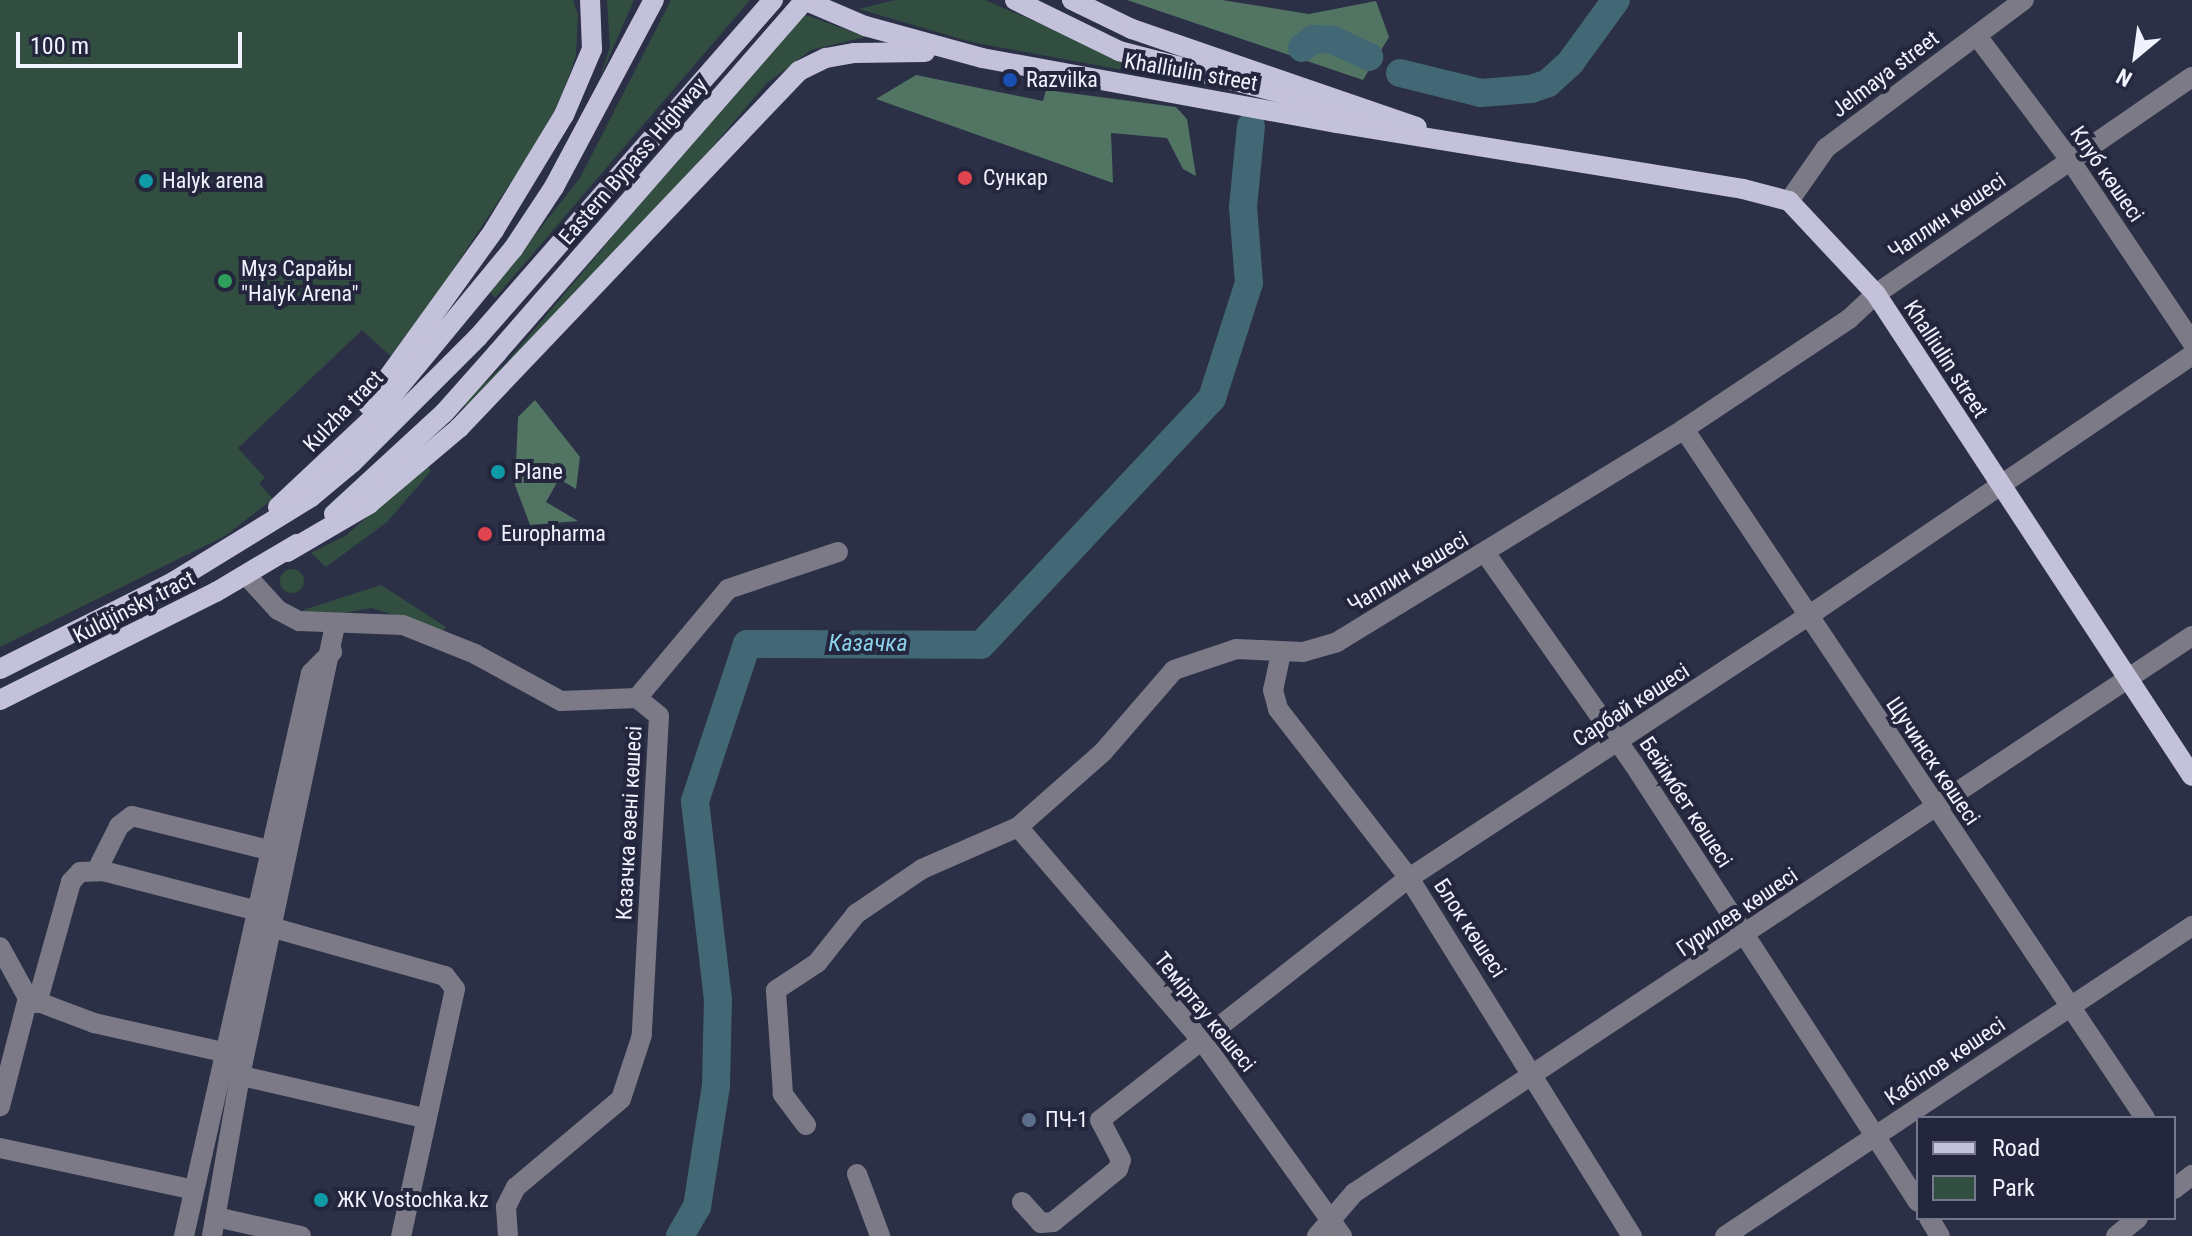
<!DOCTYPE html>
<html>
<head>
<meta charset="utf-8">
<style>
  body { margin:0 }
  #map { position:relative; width:2192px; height:1236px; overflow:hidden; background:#2c3046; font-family:"Roboto Condensed",sans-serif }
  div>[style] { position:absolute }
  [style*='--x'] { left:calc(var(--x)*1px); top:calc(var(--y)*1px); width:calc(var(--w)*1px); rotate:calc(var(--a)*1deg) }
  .green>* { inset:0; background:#314e41 }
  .round { border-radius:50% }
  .forest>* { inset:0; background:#517463 }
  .river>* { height:28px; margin:-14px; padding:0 14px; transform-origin:14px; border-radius:14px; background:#426876 }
  .minor>* { height:20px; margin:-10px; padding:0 10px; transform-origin:10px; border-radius:10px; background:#7b7a86 }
  .major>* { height:20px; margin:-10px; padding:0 10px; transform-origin:10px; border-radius:10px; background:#c4c1da }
  .major-bridge>* { height:20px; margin:-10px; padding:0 10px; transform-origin:10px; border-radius:10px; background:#c4c1da }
  .dots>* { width:22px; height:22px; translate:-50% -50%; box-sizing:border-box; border:4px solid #23263c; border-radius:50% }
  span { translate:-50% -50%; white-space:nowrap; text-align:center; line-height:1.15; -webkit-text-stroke:8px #23263c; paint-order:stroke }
  .street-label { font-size:22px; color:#f0f2fe }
  .poi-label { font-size:22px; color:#f0f2fe }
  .left { translate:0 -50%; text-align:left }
  .water-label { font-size:24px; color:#8ad0e9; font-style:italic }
  .legend { position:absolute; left:1916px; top:1116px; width:260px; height:104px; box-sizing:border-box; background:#23263c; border:2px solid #75788a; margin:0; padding:10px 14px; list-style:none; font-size:24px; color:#f0f2fe }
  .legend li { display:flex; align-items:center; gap:16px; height:40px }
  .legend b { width:40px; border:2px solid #75788a }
  .north { position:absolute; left:2096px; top:16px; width:80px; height:80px; -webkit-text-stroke:6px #23263c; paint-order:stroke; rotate:209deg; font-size:22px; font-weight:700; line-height:32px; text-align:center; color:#f0f2fe }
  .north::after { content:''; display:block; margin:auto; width:28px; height:36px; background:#f0f2fe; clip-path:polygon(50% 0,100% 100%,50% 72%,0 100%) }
  .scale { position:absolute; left:16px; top:32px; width:226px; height:36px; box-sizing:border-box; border:4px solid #f0f2fe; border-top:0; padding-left:10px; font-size:24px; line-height:28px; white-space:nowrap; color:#f0f2fe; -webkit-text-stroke:6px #23263c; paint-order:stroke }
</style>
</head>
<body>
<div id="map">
  <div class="green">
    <i style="clip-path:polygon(0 0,573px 0,578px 15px,576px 56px,554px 117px,394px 359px,362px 330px,238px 448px,265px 478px,259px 483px,273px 499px,225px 536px,0 647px)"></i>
    <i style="clip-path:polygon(607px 0,634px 0,599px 80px,610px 47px)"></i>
    <i style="clip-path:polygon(671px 0,750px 0,495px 298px,490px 292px,580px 178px)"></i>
    <i style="clip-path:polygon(895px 0,985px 0,1166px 78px,971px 42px,859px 9px)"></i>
    <i style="clip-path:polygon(801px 13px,866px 37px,811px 50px,767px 83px,643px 228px,468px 412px,463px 403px,506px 363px)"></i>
    <i style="clip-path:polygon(427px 466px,431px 471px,387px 522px,326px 567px,311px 553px,345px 536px)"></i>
    <i class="round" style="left:280px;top:569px;width:24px;height:24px"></i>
    <i style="clip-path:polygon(381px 585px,446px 627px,443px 631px,372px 608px,315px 618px,303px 610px)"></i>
  </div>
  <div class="forest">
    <i style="clip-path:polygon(1127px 0,1222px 0,1309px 14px,1376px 1px,1389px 37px,1363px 80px)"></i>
    <i style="clip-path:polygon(916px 75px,1043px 101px,1046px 90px,1176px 107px,1187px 119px,1196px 176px,1183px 169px,1167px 138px,1111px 133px,1113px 183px,876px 99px)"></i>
    <i style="clip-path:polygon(535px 400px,580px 457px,576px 489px,559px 479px,546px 502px,578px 521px,530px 525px,515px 485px,518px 417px)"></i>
  </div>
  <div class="river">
    <i style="--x:1302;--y:48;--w:14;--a:-39"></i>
    <i style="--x:1313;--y:39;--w:20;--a:3"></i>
    <i style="--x:1333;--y:40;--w:40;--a:25"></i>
    <i style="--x:1400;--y:73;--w:83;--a:13.9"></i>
    <i style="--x:1481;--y:93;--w:50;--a:-4.6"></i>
    <i style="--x:1531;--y:89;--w:18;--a:-19"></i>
    <i style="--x:1548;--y:83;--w:30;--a:-42"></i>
    <i style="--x:1570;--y:63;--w:78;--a:-53.9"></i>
    <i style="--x:680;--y:1236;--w:34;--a:-60"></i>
    <i style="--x:697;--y:1207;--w:123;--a:-81.1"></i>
    <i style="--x:716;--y:1085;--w:85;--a:-88.7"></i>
    <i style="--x:718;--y:1000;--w:200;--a:-96.6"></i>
    <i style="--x:695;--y:801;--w:165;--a:-71.7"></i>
    <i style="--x:747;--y:644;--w:234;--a:0.2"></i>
    <i style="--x:981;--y:645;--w:338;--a:-46.9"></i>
    <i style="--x:1212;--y:398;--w:121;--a:-72.2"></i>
    <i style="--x:1249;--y:283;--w:76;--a:-94.5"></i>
    <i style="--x:1243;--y:207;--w:81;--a:-84.4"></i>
  </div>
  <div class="minor">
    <i style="--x:1977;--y:36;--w:155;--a:53.1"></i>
    <i style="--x:2070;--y:160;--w:219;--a:56.2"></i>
    <i style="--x:1789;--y:201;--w:65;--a:-55.1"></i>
    <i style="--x:1826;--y:148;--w:247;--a:-36.8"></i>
    <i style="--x:1684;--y:429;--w:829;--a:56.21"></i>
    <i style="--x:1486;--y:554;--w:256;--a:54.9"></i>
    <i style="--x:1633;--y:763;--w:523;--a:57.01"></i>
    <i style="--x:246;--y:575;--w:47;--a:47.6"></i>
    <i style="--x:278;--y:610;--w:24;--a:28"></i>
    <i style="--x:299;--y:621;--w:104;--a:2.2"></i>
    <i style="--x:403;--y:625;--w:78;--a:21.9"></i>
    <i style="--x:475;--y:654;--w:98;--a:28.7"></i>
    <i style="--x:561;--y:701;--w:76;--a:-2.3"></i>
    <i style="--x:637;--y:698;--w:28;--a:39"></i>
    <i style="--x:659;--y:716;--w:319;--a:93.1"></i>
    <i style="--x:642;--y:1035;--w:67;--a:108.2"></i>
    <i style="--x:621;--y:1099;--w:137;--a:140"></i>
    <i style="--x:516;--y:1187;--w:22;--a:117"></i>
    <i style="--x:506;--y:1207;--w:29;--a:86"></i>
    <i style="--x:1281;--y:653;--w:38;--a:102"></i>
    <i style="--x:1273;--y:690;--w:20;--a:75"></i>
    <i style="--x:1278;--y:709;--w:214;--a:52.2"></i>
    <i style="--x:1409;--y:878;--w:422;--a:58.1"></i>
    <i style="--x:637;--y:698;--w:142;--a:-50.1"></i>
    <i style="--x:728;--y:589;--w:116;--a:-18.6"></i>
    <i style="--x:1018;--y:827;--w:284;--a:49.3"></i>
    <i style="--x:1203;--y:1042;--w:239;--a:54.4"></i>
    <i style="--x:97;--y:870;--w:49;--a:-63.4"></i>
    <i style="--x:119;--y:826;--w:16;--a:-38"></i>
    <i style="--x:132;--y:816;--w:144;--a:14"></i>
    <i style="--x:274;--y:928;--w:178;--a:15.7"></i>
    <i style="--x:445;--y:976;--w:16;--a:52"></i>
    <i style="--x:455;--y:989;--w:253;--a:102.3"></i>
    <i style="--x:0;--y:947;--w:58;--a:61.2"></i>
    <i style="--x:28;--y:998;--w:112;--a:104.5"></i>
    <i style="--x:28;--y:998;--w:71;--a:20.7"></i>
    <i style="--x:94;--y:1023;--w:146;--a:12.7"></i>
    <i style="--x:37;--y:1003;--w:126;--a:-74.3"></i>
    <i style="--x:71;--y:882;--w:13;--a:-48"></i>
    <i style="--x:80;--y:872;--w:23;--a:-2"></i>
    <i style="--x:103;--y:871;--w:160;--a:14.5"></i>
    <i style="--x:229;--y:1073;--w:200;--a:13"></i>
    <i style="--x:806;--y:1125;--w:39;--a:-127"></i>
    <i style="--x:783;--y:1094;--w:104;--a:-93.9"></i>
    <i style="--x:776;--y:990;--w:49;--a:-33.4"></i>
    <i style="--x:817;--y:963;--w:63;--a:-51.5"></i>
    <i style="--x:856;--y:914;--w:80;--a:-34.3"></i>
    <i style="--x:922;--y:869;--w:105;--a:-23.6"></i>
    <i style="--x:1018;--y:827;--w:113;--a:-41.4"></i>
    <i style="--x:1103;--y:752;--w:108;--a:-49.1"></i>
    <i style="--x:1174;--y:670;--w:65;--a:-18.7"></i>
    <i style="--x:1236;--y:649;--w:67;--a:2.6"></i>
    <i style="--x:1303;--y:652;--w:35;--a:-16"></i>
    <i style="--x:1337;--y:642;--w:407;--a:-31.5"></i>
    <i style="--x:1684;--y:429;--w:198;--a:-33.7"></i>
    <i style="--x:1849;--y:319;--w:37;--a:-43"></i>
    <i style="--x:1876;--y:294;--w:383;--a:-34.5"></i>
    <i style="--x:0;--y:1148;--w:198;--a:12.2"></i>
    <i style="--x:857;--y:1174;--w:66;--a:69.6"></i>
    <i style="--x:2174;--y:1189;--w:23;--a:-38"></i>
    <i style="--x:1022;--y:1202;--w:28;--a:48"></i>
    <i style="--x:1041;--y:1223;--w:12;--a:-5"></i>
    <i style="--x:1053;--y:1222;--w:84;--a:-39.2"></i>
    <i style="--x:1118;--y:1169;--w:9;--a:-72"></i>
    <i style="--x:1121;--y:1160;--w:45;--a:-117.7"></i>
    <i style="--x:1100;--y:1120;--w:392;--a:-38.1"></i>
    <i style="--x:1409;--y:878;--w:488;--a:-33.3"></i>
    <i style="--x:1817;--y:610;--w:453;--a:-34.2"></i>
    <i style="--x:216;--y:1217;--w:87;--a:12.6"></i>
    <i style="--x:1929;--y:1218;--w:21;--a:59"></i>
    <i style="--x:184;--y:1236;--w:577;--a:-77.29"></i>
    <i style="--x:311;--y:673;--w:30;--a:-45"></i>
    <i style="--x:212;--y:1236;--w:162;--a:-80.1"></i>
    <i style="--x:240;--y:1076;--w:461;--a:-78.1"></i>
    <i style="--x:1317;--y:1236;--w:57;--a:-49.3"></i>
    <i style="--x:1354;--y:1193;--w:1006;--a:-33.61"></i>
    <i style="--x:1725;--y:1236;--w:561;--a:-33.58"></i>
    <i style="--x:2116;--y:1236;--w:28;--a:-39"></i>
  </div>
  <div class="major">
    <i style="--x:804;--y:0;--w:66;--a:23.1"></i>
    <i style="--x:865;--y:26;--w:121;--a:15.3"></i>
    <i style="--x:982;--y:58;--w:360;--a:10.4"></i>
    <i style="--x:1336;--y:123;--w:412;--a:9.2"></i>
    <i style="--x:1743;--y:189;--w:48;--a:14.6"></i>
    <i style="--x:1789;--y:201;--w:127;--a:46.9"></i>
    <i style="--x:1876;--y:294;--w:576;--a:56.75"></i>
    <i style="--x:1015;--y:0;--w:116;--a:26.1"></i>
    <i style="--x:1119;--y:51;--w:263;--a:14.5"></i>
    <i style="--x:1072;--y:0;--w:67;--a:25.8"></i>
    <i style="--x:1132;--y:29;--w:301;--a:19"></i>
    <i style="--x:368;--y:405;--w:216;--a:-54.2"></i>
    <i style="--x:494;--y:230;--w:135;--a:-58.7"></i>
    <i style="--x:564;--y:115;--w:72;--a:-67"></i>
    <i style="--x:592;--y:49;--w:49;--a:-92.3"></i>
    <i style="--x:278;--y:507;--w:134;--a:-43.2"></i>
    <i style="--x:376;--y:415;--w:215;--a:-50.5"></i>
    <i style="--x:513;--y:249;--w:74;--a:-56.5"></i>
    <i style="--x:554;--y:187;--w:212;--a:-61.9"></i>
    <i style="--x:334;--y:514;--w:149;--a:-42.6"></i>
    <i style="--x:444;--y:413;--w:80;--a:-48.5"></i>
    <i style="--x:287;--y:552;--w:95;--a:-30.3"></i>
    <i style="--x:369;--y:504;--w:118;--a:-40.2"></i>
    <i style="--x:459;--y:428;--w:493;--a:-46.4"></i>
    <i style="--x:799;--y:71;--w:30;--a:-26"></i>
    <i style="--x:826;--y:58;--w:29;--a:-10"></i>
    <i style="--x:855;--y:53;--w:70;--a:-0.8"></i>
    <i style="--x:0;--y:669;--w:194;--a:-26.7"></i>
    <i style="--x:173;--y:582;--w:162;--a:-31.6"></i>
    <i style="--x:311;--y:497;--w:53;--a:-39.7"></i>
    <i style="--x:352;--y:463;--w:178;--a:-45"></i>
    <i style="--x:478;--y:337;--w:448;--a:-48.8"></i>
    <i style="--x:0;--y:700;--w:241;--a:-26.6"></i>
    <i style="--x:216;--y:592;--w:94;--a:-30.7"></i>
  </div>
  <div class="major-bridge">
    <i style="--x:497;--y:353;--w:468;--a:-48.9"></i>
  </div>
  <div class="dots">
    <i style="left:1010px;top:80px;background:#1a4fb4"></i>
    <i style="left:965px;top:178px;background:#e0444e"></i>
    <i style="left:146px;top:181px;background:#0f9aa8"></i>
    <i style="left:225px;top:281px;background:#2e9e5b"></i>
    <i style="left:498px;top:472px;background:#0f9aa8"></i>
    <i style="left:485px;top:534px;background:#e0444e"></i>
    <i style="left:1029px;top:1120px;background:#5c6f8a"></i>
    <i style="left:321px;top:1200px;background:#0f9aa8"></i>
  </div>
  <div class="street-label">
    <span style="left:1191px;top:72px;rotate:10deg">Khalliulin street</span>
    <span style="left:1885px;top:74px;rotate:-37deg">Jelmaya street</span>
    <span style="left:633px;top:161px;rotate:-49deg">Eastern Bypass Highway</span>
    <span style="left:2107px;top:174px;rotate:55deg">Клуб көшесі</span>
    <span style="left:1947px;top:216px;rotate:-34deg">Чаплин көшесі</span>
    <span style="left:1946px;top:359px;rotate:57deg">Khalliulin street</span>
    <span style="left:343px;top:411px;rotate:-46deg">Kulzha tract</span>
    <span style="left:1408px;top:572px;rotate:-31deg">Чаплин көшесі</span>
    <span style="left:134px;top:607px;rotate:-27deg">Kuldjinsky tract</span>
    <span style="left:1631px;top:705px;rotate:-33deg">Сарбай көшесі</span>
    <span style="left:1933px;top:761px;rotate:56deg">Щучинск көшесі</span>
    <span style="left:1686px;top:802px;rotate:57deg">Бейімбет көшесі</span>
    <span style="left:629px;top:823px;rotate:-87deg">Казачка өзені көшесі</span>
    <span style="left:1737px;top:912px;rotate:-34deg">Гурилев көшесі</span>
    <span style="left:1470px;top:928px;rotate:57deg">Блок көшесі</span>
    <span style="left:1205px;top:1012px;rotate:51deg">Теміртау көшесі</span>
    <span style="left:1945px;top:1061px;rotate:-34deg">Кабілов көшесі</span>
  </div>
  <div class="poi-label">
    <span class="left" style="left:1026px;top:80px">Razvilka</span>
    <span class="left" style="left:983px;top:178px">Сункар</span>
    <span class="left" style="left:162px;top:181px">Halyk arena</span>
    <span class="left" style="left:241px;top:281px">Мұз Сарайы<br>"Halyk Arena"</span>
    <span class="left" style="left:514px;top:472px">Plane</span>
    <span class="left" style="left:501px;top:534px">Europharma</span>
    <span class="left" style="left:1045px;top:1120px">ПЧ-1</span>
    <span class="left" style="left:337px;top:1200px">ЖК Vostochka.kz</span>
  </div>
  <div class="water-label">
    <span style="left:868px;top:644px">Казачка</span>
  </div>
  <ul class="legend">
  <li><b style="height:10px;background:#c4c1da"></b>Road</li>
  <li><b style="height:22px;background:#314e41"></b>Park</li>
  </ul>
  <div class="north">N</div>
  <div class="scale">100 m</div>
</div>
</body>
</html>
